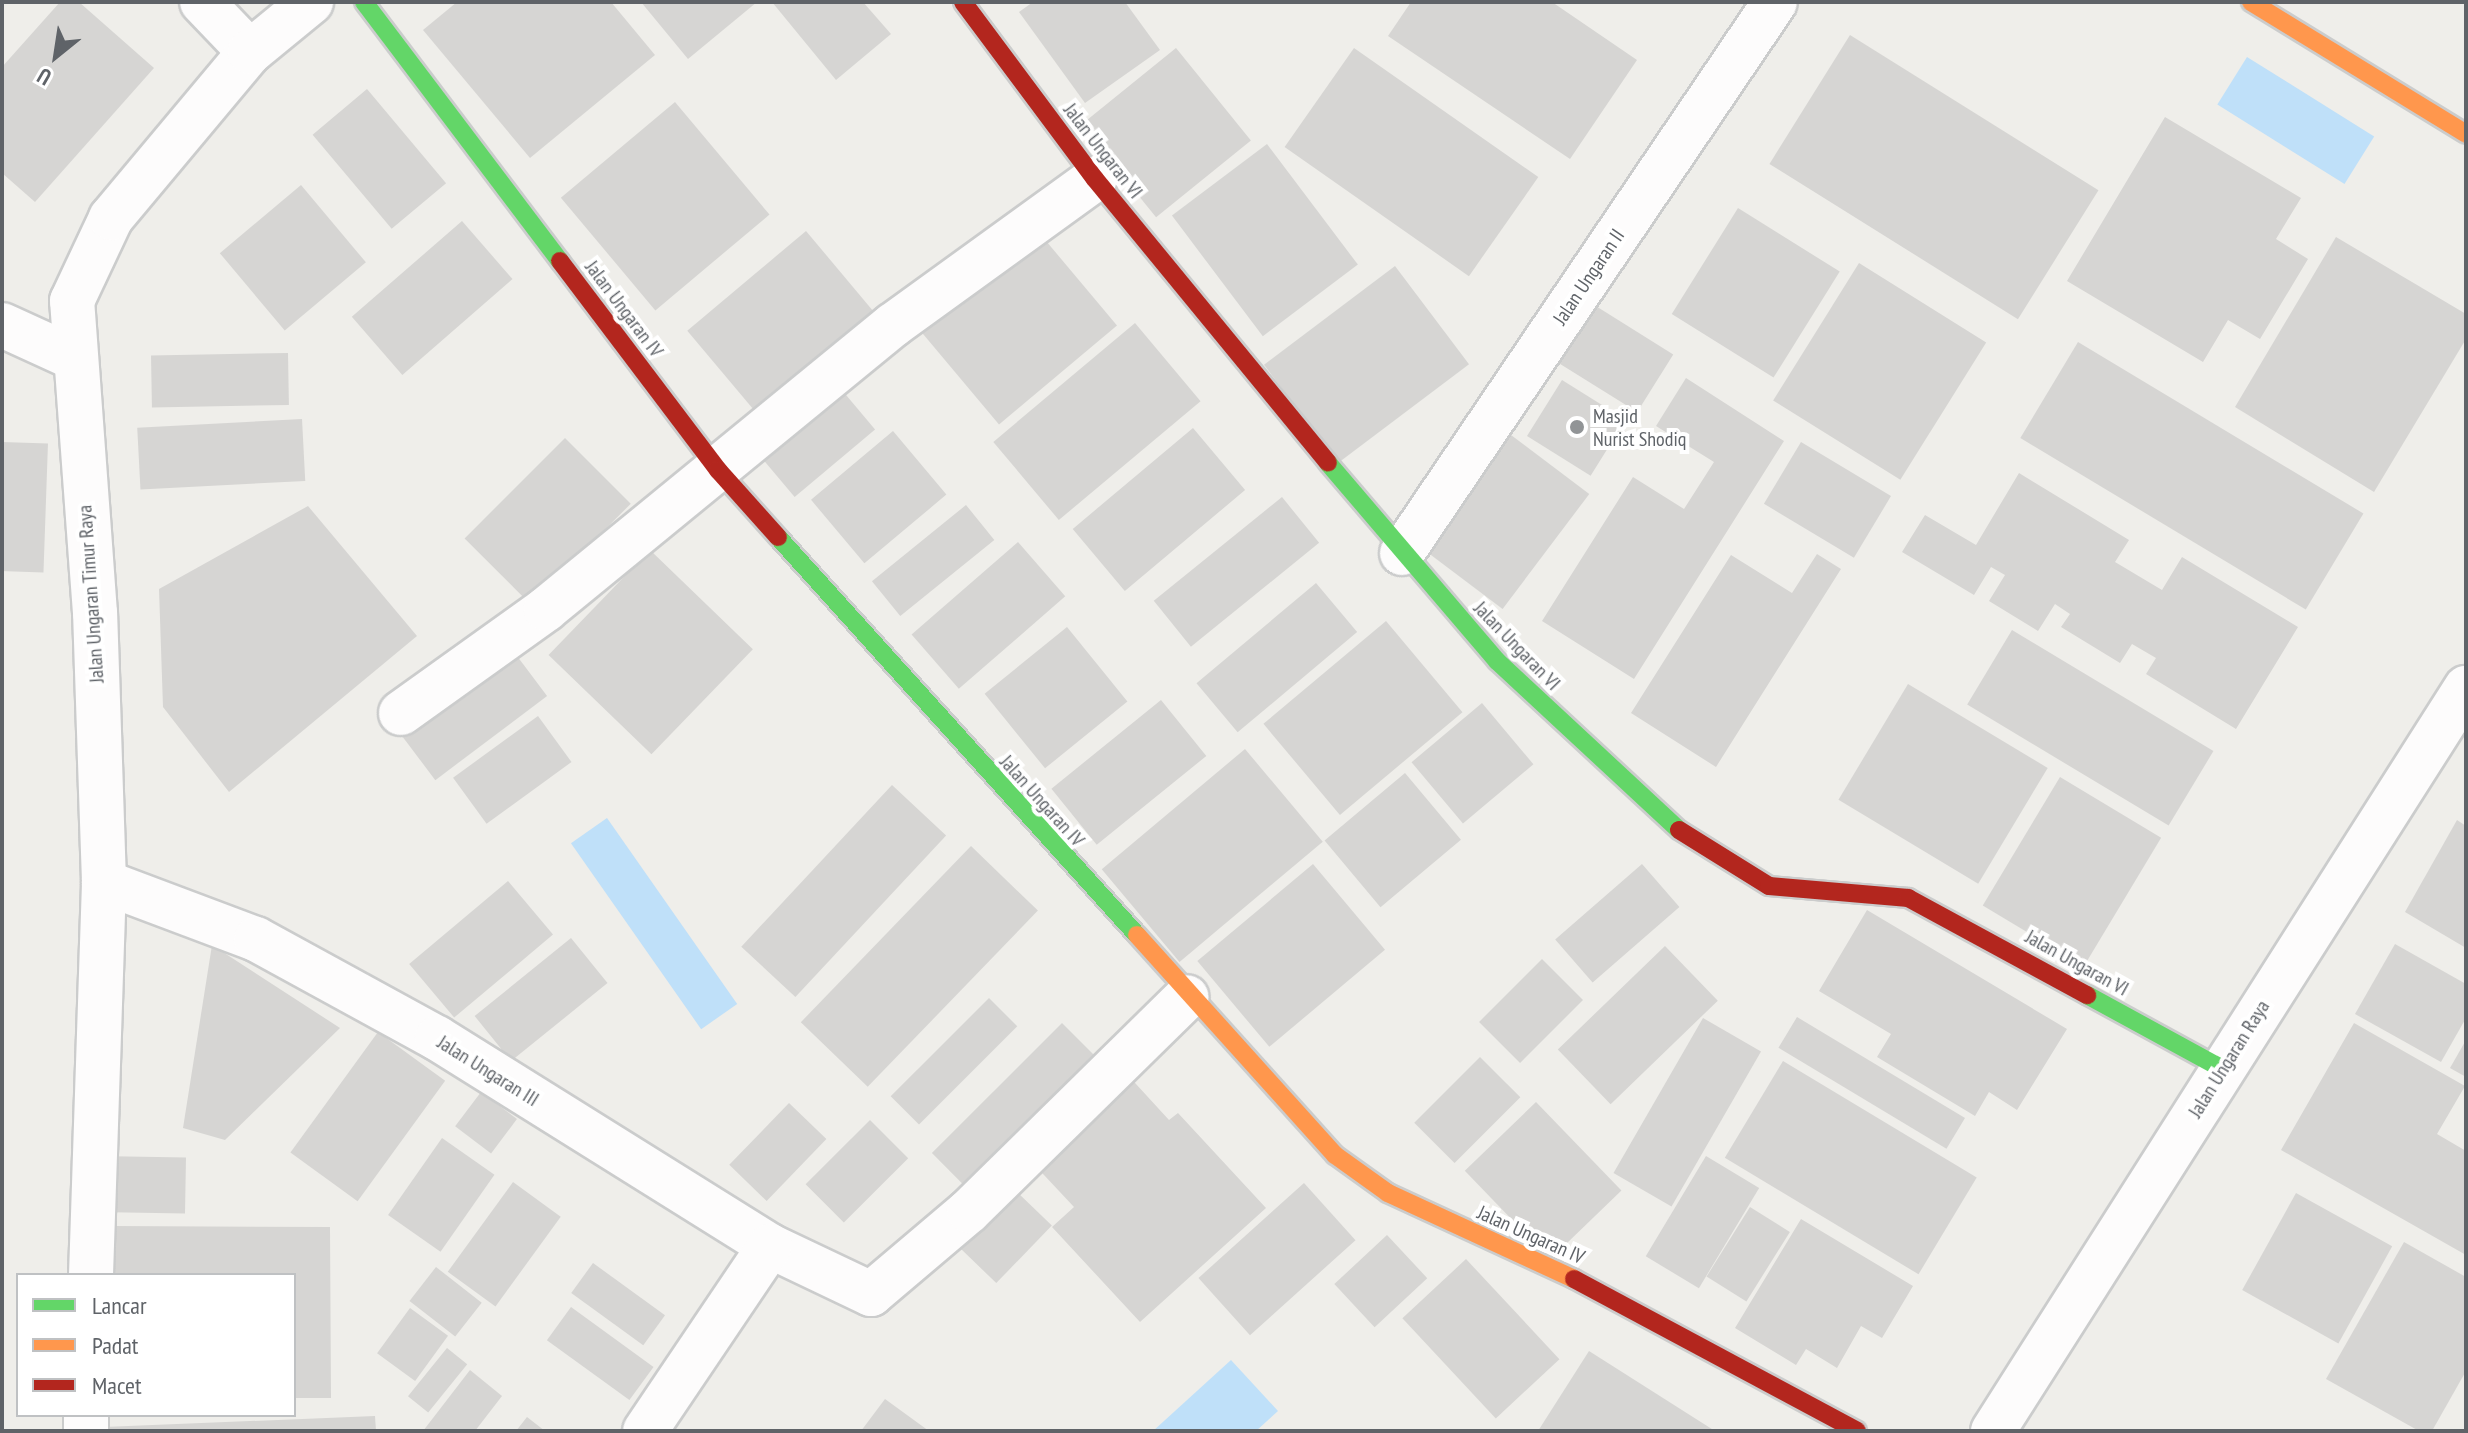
<!DOCTYPE html>
<html>
<head>
<meta charset="utf-8">
<style>
  body { margin:0 }
  #map { position:relative; width:2468px; height:1433px; overflow:hidden; background:#efeeea; font-family:"PT Sans Narrow",sans-serif }
  div>[style] { position:absolute }
  [style*='--x'] { left:calc(var(--x)*1px); top:calc(var(--y)*1px); width:calc(var(--w)*1px); rotate:calc(var(--a)*1deg) }
  .water>* { inset:0; background:#bfe0f9; transform-origin:0 0 }
  .building>* { inset:0; background:#d6d5d3; transform-origin:0 0 }
  .roads { filter:drop-shadow(2px 0 #cbcccc) drop-shadow(-2px 0 #cbcccc) drop-shadow(0 2px #cbcccc) drop-shadow(0 -2px #cbcccc) }
  .street>* { height:44px; margin:-22px; padding:0 22px; transform-origin:22px; border-radius:22px; background:#fdfcfc }
  .fast>* { height:18px; margin:-9px; padding:0 9px; transform-origin:9px; border-radius:9px; background:#63d668 }
  .slow>* { height:18px; margin:-9px; padding:0 9px; transform-origin:9px; border-radius:9px; background:#ff974d }
  .jam>* { height:18px; margin:-9px; padding:0 9px; transform-origin:9px; border-radius:9px; background:#b3261e }
  .dots>* { width:22px; height:22px; translate:-50% -50%; box-sizing:border-box; border:4px solid #fff; border-radius:50% }
  span { translate:-50% -50%; white-space:nowrap; text-align:center; line-height:1.15; -webkit-text-stroke:8px #fff; paint-order:stroke }
  .street-label { font-size:20px; color:#5f6368 }
  .poi-label { font-size:20px; color:#5f6368 }
  .left { translate:0 -50%; text-align:left }
  .frame { position:absolute; inset:0; border:4px solid #5f6368; pointer-events:none }
  .legend { position:absolute; left:16px; top:1273px; width:280px; height:144px; box-sizing:border-box; background:#fff; border:2px solid #bfc1c3; margin:0; padding:10px 14px; list-style:none; font-size:24px; color:#5f6368 }
  .legend li { display:flex; align-items:center; gap:16px; height:40px }
  .legend b { width:40px; border:2px solid #bfc1c3 }
  .north { position:absolute; left:16px; top:16px; width:80px; height:80px; -webkit-text-stroke:6px #fff; paint-order:stroke; rotate:210deg; font-size:22px; font-weight:700; line-height:32px; text-align:center; color:#5f6368 }
  .north::after { content:''; display:block; margin:auto; width:28px; height:36px; background:#5f6368; clip-path:polygon(50% 0,100% 100%,50% 72%,0 100%) }
</style>
</head>
<body>
<div id="map">
  <div class="water">
    <i style="left:2247px;top:57px;width:150px;height:56px;rotate:32deg"></i>
    <i style="left:607px;top:818px;width:227px;height:44px;rotate:55deg"></i>
    <i style="clip-path:polygon(1231px 1360px,1278px 1411px,1256px 1431px,1153px 1431px)"></i>
  </div>
  <div class="building">
    <i style="clip-path:polygon(60px 2px,79px 2px,154px 68px,35px 202px,2px 173px,2px 67px)"></i>
    <i style="clip-path:polygon(457px 2px,611px 2px,655px 55px,530px 158px,423px 30px)"></i>
    <i style="clip-path:polygon(641px 2px,757px 2px,688px 59px)"></i>
    <i style="clip-path:polygon(772px 2px,863px 2px,891px 34px,836px 80px)"></i>
    <i style="clip-path:polygon(1033px 2px,1125px 2px,1160px 50px,1085px 103px,1019px 12px)"></i>
    <i style="clip-path:polygon(1411px 2px,1552px 2px,1637px 60px,1570px 159px,1388px 36px)"></i>
    <i style="left:1850px;top:35px;width:293px;height:152px;rotate:32deg"></i>
    <i style="left:1176px;top:48px;width:119px;height:122px;rotate:51deg"></i>
    <i style="left:1354px;top:48px;width:225px;height:121px;rotate:35deg"></i>
    <i style="left:367px;top:89px;width:123px;height:71px;rotate:50deg"></i>
    <i style="left:675px;top:102px;width:147px;height:149px;rotate:50deg"></i>
    <i style="clip-path:polygon(2165px 117px,2301px 198px,2276px 239px,2308px 259px,2260px 339px,2228px 320px,2203px 362px,2067px 281px)"></i>
    <i style="left:1267px;top:144px;width:151px;height:119px;rotate:53deg"></i>
    <i style="left:301px;top:185px;width:101px;height:106px;rotate:50deg"></i>
    <i style="left:1738px;top:208px;width:120px;height:125px;rotate:32deg"></i>
    <i style="left:462px;top:221px;width:77px;height:146px;rotate:49deg"></i>
    <i style="left:1036px;top:229px;width:126px;height:154px;rotate:50deg"></i>
    <i style="left:806px;top:231px;width:105px;height:155px;rotate:50deg"></i>
    <i style="clip-path:polygon(2336px 237px,2466px 314px,2466px 339px,2374px 492px,2235px 407px)"></i>
    <i style="left:1859px;top:263px;width:150px;height:162px;rotate:32deg"></i>
    <i style="left:1395px;top:266px;width:123px;height:164px;rotate:53deg"></i>
    <i style="left:1591px;top:303px;width:97px;height:68px;rotate:32deg"></i>
    <i style="left:1135px;top:323px;width:102px;height:185px;rotate:50deg"></i>
    <i style="left:2078px;top:342px;width:333px;height:112px;rotate:31deg"></i>
    <i style="left:288px;top:353px;width:52px;height:137px;rotate:89deg"></i>
    <i style="clip-path:polygon(1686px 378px,1784px 441px,1634px 679px,1542px 621px,1633px 477px,1684px 509px,1714px 462px,1656px 426px)"></i>
    <i style="left:1562px;top:380px;width:75px;height:66px;rotate:32deg"></i>
    <i style="left:841px;top:389px;width:53px;height:105px;rotate:50deg"></i>
    <i style="left:302px;top:419px;width:62px;height:165px;rotate:87deg"></i>
    <i style="left:1193px;top:428px;width:81px;height:157px;rotate:50deg"></i>
    <i style="left:893px;top:431px;width:83px;height:107px;rotate:50deg"></i>
    <i style="left:1511px;top:435px;width:98px;height:144px;rotate:37deg"></i>
    <i style="left:565px;top:438px;width:93px;height:142px;rotate:45deg"></i>
    <i style="left:2px;top:442px;width:46px;height:129px;rotate:2deg"></i>
    <i style="left:1801px;top:442px;width:105px;height:72px;rotate:31deg"></i>
    <i style="clip-path:polygon(2019px 473px,2129px 540px,2115px 562px,2162px 590px,2182px 557px,2298px 627px,2236px 729px,2146px 674px,2156px 658px,2132px 644px,2120px 663px,2061px 627px,2070px 614px,2055px 604px,2038px 631px,1989px 601px,2005px 575px,1991px 567px,1974px 595px,1902px 552px,1925px 515px,1976px 545px)"></i>
    <i style="left:1282px;top:497px;width:59px;height:165px;rotate:51deg"></i>
    <i style="left:966px;top:505px;width:45px;height:121px;rotate:51deg"></i>
    <i style="clip-path:polygon(308px 506px,417px 636px,229px 792px,163px 707px,159px 589px)"></i>
    <i style="left:1018px;top:542px;width:72px;height:141px;rotate:49deg"></i>
    <i style="left:650px;top:550px;width:143px;height:146px;rotate:44deg"></i>
    <i style="clip-path:polygon(1817px 554px,1841px 569px,1716px 767px,1631px 713px,1731px 555px,1792px 593px)"></i>
    <i style="left:1316px;top:583px;width:64px;height:156px;rotate:50deg"></i>
    <i style="left:1386px;top:621px;width:119px;height:160px;rotate:50deg"></i>
    <i style="left:1067px;top:627px;width:96px;height:106px;rotate:51deg"></i>
    <i style="left:2012px;top:630px;width:235px;height:87px;rotate:31deg"></i>
    <i style="left:511px;top:648px;width:60px;height:140px;rotate:53deg"></i>
    <i style="left:1908px;top:684px;width:163px;height:135px;rotate:31deg"></i>
    <i style="left:1161px;top:700px;width:72px;height:141px;rotate:51deg"></i>
    <i style="left:1482px;top:703px;width:80px;height:92px;rotate:50deg"></i>
    <i style="left:538px;top:716px;width:57px;height:105px;rotate:54deg"></i>
    <i style="left:1245px;top:749px;width:121px;height:187px;rotate:50deg"></i>
    <i style="left:1405px;top:773px;width:87px;height:105px;rotate:50deg"></i>
    <i style="left:2060px;top:777px;width:118px;height:150px;rotate:31deg"></i>
    <i style="left:892px;top:785px;width:74px;height:221px;rotate:43deg"></i>
    <i style="clip-path:polygon(2457px 820px,2466px 826px,2466px 948px,2405px 912px)"></i>
    <i style="left:971px;top:846px;width:93px;height:245px;rotate:44deg"></i>
    <i style="left:1313px;top:864px;width:112px;height:151px;rotate:50deg"></i>
    <i style="left:1642px;top:864px;width:57px;height:115px;rotate:49deg"></i>
    <i style="left:508px;top:881px;width:70px;height:129px;rotate:50deg"></i>
    <i style="clip-path:polygon(1867px 910px,2067px 1029px,2017px 1110px,1989px 1092px,1975px 1116px,1877px 1057px,1891px 1034px,1819px 991px)"></i>
    <i style="left:571px;top:938px;width:58px;height:124px;rotate:51deg"></i>
    <i style="clip-path:polygon(2395px 944px,2466px 984px,2466px 1018px,2441px 1062px,2355px 1014px)"></i>
    <i style="clip-path:polygon(212px 945px,340px 1028px,225px 1140px,183px 1128px)"></i>
    <i style="left:1665px;top:946px;width:76px;height:149px;rotate:46deg"></i>
    <i style="left:1542px;top:959px;width:58px;height:89px;rotate:45deg"></i>
    <i style="left:989px;top:998px;width:40px;height:139px;rotate:45deg"></i>
    <i style="left:1797px;top:1017px;width:196px;height:36px;rotate:31deg"></i>
    <i style="left:1703px;top:1018px;width:67px;height:179px;rotate:30deg"></i>
    <i style="left:1062px;top:1023px;width:52px;height:184px;rotate:45deg"></i>
    <i style="clip-path:polygon(2354px 1023px,2465px 1086px,2437px 1134px,2466px 1151px,2466px 1255px,2281px 1150px)"></i>
    <i style="left:378px;top:1032px;width:83px;height:149px;rotate:36deg"></i>
    <i style="clip-path:polygon(2466px 1040px,2466px 1077px,2450px 1068px)"></i>
    <i style="left:1480px;top:1057px;width:57px;height:93px;rotate:45deg"></i>
    <i style="left:1783px;top:1061px;width:226px;height:113px;rotate:31deg"></i>
    <i style="clip-path:polygon(1125px 1072px,1169px 1120px,1178px 1113px,1266px 1208px,1140px 1322px,1052px 1227px,1074px 1207px,1029px 1159px)"></i>
    <i style="left:481px;top:1092px;width:45px;height:43px;rotate:37deg"></i>
    <i style="left:1536px;top:1102px;width:123px;height:99px;rotate:46deg"></i>
    <i style="left:789px;top:1103px;width:52px;height:86px;rotate:44deg"></i>
    <i style="left:870px;top:1120px;width:54px;height:91px;rotate:45deg"></i>
    <i style="left:442px;top:1138px;width:64px;height:94px;rotate:35deg"></i>
    <i style="left:98px;top:1156px;width:88px;height:56px;rotate:1deg"></i>
    <i style="left:1706px;top:1156px;width:62px;height:117px;rotate:31deg"></i>
    <i style="left:513px;top:1182px;width:59px;height:111px;rotate:36deg"></i>
    <i style="left:1304px;top:1183px;width:77px;height:142px;rotate:48deg"></i>
    <i style="left:1013px;top:1188px;width:54px;height:80px;rotate:44deg"></i>
    <i style="left:2296px;top:1193px;width:110px;height:111px;rotate:29deg"></i>
    <i style="left:1750px;top:1207px;width:47px;height:82px;rotate:32deg"></i>
    <i style="clip-path:polygon(1801px 1219px,1913px 1286px,1882px 1338px,1861px 1326px,1837px 1368px,1806px 1349px,1796px 1365px,1735px 1328px)"></i>
    <i style="clip-path:polygon(112px 1226px,330px 1227px,331px 1398px,294px 1398px,294px 1275px,112px 1275px)"></i>
    <i style="left:1387px;top:1235px;width:59px;height:72px;rotate:47deg"></i>
    <i style="clip-path:polygon(2404px 1242px,2466px 1277px,2466px 1371px,2432px 1431px,2419px 1431px,2326px 1379px)"></i>
    <i style="left:1466px;top:1259px;width:137px;height:87px;rotate:47deg"></i>
    <i style="left:593px;top:1263px;width:89px;height:37px;rotate:36deg"></i>
    <i style="left:436px;top:1267px;width:58px;height:43px;rotate:38deg"></i>
    <i style="left:571px;top:1307px;width:102px;height:41px;rotate:36deg"></i>
    <i style="left:410px;top:1308px;width:47px;height:56px;rotate:36deg"></i>
    <i style="left:447px;top:1348px;width:26px;height:62px;rotate:39deg"></i>
    <i style="clip-path:polygon(1589px 1351px,1715px 1431px,1538px 1431px)"></i>
    <i style="clip-path:polygon(470px 1370px,502px 1396px,475px 1431px,423px 1431px)"></i>
    <i style="clip-path:polygon(885px 1399px,929px 1431px,861px 1431px)"></i>
    <i style="clip-path:polygon(375px 1416px,376px 1431px,105px 1431px,104px 1427px)"></i>
    <i style="clip-path:polygon(527px 1417px,545px 1431px,516px 1431px)"></i>
  </div>
  <div class="roads">
    <div class="street">
      <i style="--x:202;--y:2;--w:69;--a:46.2"></i>
      <i style="--x:2;--y:325;--w:75;--a:24.5"></i>
      <i style="--x:1402;--y:553;--w:665;--a:-55.9"></i>
      <i style="--x:401;--y:713;--w:178;--a:-35.6"></i>
      <i style="--x:546;--y:609;--w:448;--a:-39.3"></i>
      <i style="--x:893;--y:325;--w:249;--a:-35.9"></i>
      <i style="--x:104;--y:882;--w:162;--a:20.6"></i>
      <i style="--x:256;--y:939;--w:206;--a:28.7"></i>
      <i style="--x:437;--y:1038;--w:393;--a:32"></i>
      <i style="--x:770;--y:1246;--w:112;--a:25.4"></i>
      <i style="--x:871;--y:1294;--w:128;--a:-40.3"></i>
      <i style="--x:969;--y:1211;--w:305;--a:-44.5"></i>
      <i style="--x:91;--y:1275;--w:393;--a:-88.1"></i>
      <i style="--x:104;--y:882;--w:269;--a:-91.9"></i>
      <i style="--x:95;--y:613;--w:313;--a:-94.2"></i>
      <i style="--x:72;--y:301;--w:92;--a:-64.8"></i>
      <i style="--x:111;--y:218;--w:217;--a:-50.1"></i>
      <i style="--x:250;--y:52;--w:79;--a:-39.3"></i>
      <i style="--x:86;--y:1431;--w:16;--a:-90"></i>
      <i style="--x:645;--y:1431;--w:223;--a:-56"></i>
      <i style="--x:1993;--y:1431;--w:881;--a:-57.52"></i>
    </div>
    <div class="fast">
      <i style="--x:364;--y:2;--w:325;--a:52.9"></i>
      <i style="--x:1328;--y:463;--w:260;--a:49.5"></i>
      <i style="--x:1497;--y:661;--w:248;--a:42.9"></i>
      <i style="--x:778;--y:537;--w:536;--a:47.95"></i>
      <i style="--x:2087;--y:995;--w:155;--a:28.6"></i>
    </div>
    <div class="slow">
      <i style="--x:2251;--y:2;--w:252;--a:31.5"></i>
      <i style="--x:1137;--y:935;--w:296;--a:48"></i>
      <i style="--x:1335;--y:1155;--w:65;--a:35.6"></i>
      <i style="--x:1388;--y:1193;--w:205;--a:24.8"></i>
    </div>
    <div class="jam">
      <i style="--x:963;--y:2;--w:221;--a:53.3"></i>
      <i style="--x:1095;--y:179;--w:367;--a:50.6"></i>
      <i style="--x:560;--y:261;--w:262;--a:52.9"></i>
      <i style="--x:718;--y:470;--w:90;--a:48.2"></i>
      <i style="--x:1679;--y:830;--w:106;--a:31.9"></i>
      <i style="--x:1769;--y:886;--w:140;--a:4.9"></i>
      <i style="--x:1908;--y:898;--w:204;--a:28.5"></i>
      <i style="--x:1574;--y:1279;--w:321;--a:28.2"></i>
    </div>
  </div>
  <div class="dots">
    <i style="left:1577px;top:427px;background:#919496"></i>
  </div>
  <div class="street-label">
    <span style="left:1103px;top:151px;rotate:52deg">Jalan Ungaran VI</span>
    <span style="left:1589px;top:277px;rotate:-56deg">Jalan Ungaran II</span>
    <span style="left:624px;top:309px;rotate:53deg">Jalan Ungaran IV</span>
    <span style="left:91px;top:594px;rotate:-94deg">Jalan Ungaran Timur Raya</span>
    <span style="left:1517px;top:646px;rotate:46deg">Jalan Ungaran VI</span>
    <span style="left:1042px;top:801px;rotate:48deg">Jalan Ungaran IV</span>
    <span style="left:2077px;top:963px;rotate:29deg">Jalan Ungaran VI</span>
    <span style="left:2229px;top:1059px;rotate:-58deg">Jalan Ungaran Raya</span>
    <span style="left:488px;top:1071px;rotate:32deg">Jalan Ungaran III</span>
    <span style="left:1531px;top:1235px;rotate:24deg">Jalan Ungaran IV</span>
  </div>
  <div class="poi-label">
    <span class="left" style="left:1593px;top:428px">Masjid<br>Nurist Shodiq</span>
  </div>
  <div class="frame"></div>
  <ul class="legend">
  <li><b style="height:10px;background:#63d668"></b>Lancar</li>
  <li><b style="height:10px;background:#ff974d"></b>Padat</li>
  <li><b style="height:10px;background:#b3261e"></b>Macet</li>
  </ul>
  <div class="north">U</div>
</div>
</body>
</html>
